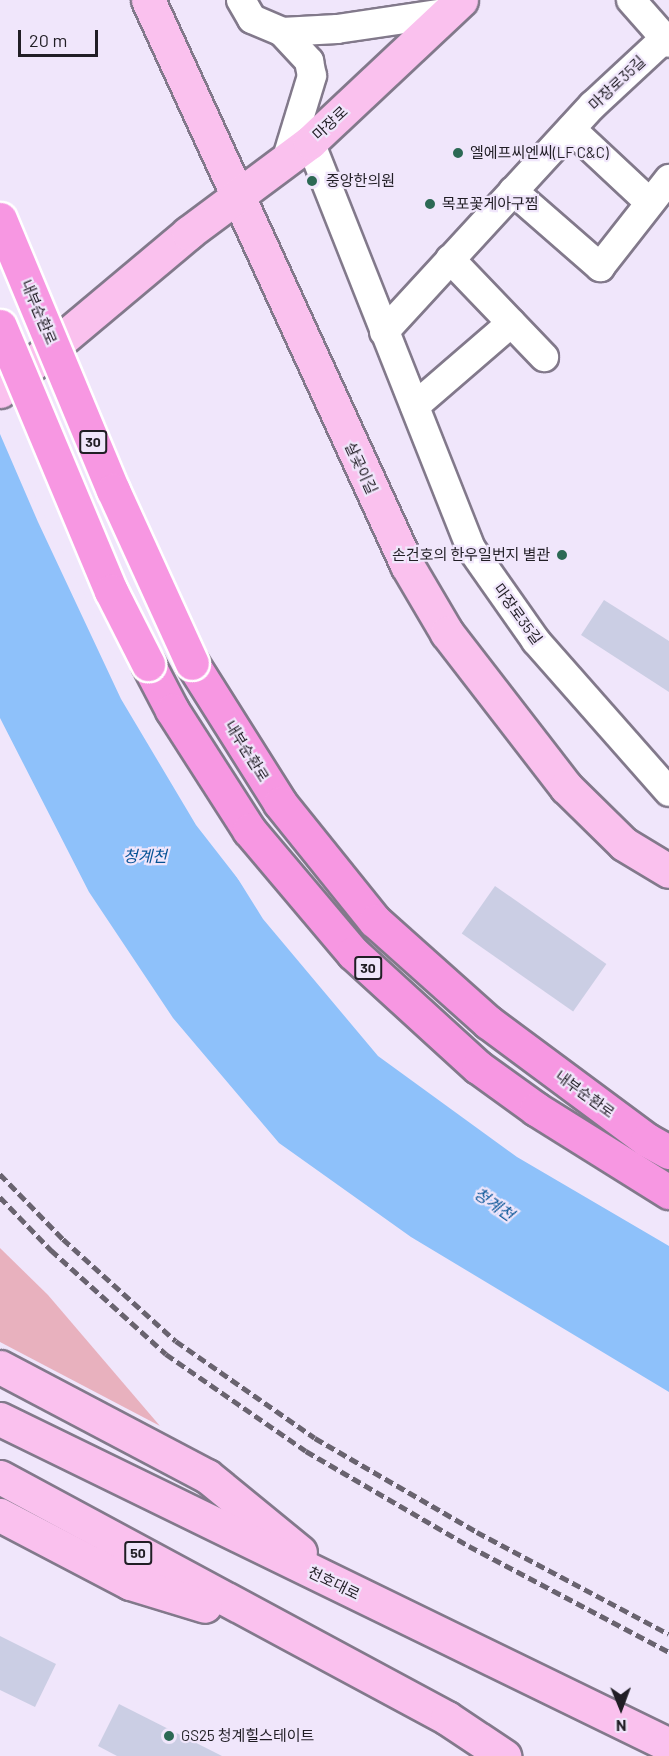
<!DOCTYPE html>
<html>
<head>
<meta charset="utf-8">
<style>
  body { margin:0 }
  #map { position:relative; width:669px; height:1756px; overflow:hidden; background:#f0e6fb; font-family:Barlow,"Noto Sans KR",sans-serif }
  div>[style] { position:absolute }
  [style*='--x'] { left:calc(var(--x)*1px); top:calc(var(--y)*1px); width:calc(var(--w)*1px); rotate:calc(var(--a)*1deg) }
  .green>* { inset:0; background:#e8b1be }
  .water>* { inset:0; background:#8ec1fa }
  .pier>* { inset:0; background:#f0e6fb }
  .building>* { inset:0; background:#cbcee4; transform-origin:0 0 }
  .roads { filter:drop-shadow(2px 0 #82798b) drop-shadow(-2px 0 #82798b) drop-shadow(0 2px #82798b) drop-shadow(0 -2px #82798b) }
  .minor>* { height:28px; margin:-14px; padding:0 14px; transform-origin:14px; border-radius:14px; background:#fff }
  .major>* { height:33px; margin:-16.5px; padding:0 16.5px; transform-origin:16.5px; border-radius:16.5px; background:#fac1ee }
  .highway>* { height:33px; margin:-16.5px; padding:0 16.5px; transform-origin:16.5px; border-radius:16.5px; background:#f797e2 }
  .rail>* { height:4.5px; margin-top:-2.25px; transform-origin:0; background:repeating-linear-gradient(90deg,#69636f 0 9px,transparent 0 13.5px) }
  .bridges { filter:drop-shadow(2px 0 #fff) drop-shadow(-2px 0 #fff) drop-shadow(0 2px #fff) drop-shadow(0 -2px #fff) }
  .highway-bridge>* { height:33px; margin:-16.5px; padding:0 16.5px; transform-origin:16.5px; border-radius:16.5px; background:#f797e2 }
  .dots>* { width:16px; height:16px; translate:-50% -50%; box-sizing:border-box; border:3px solid #f0e6fb; border-radius:50% }
  span { translate:-50% -50%; white-space:nowrap; text-align:center; line-height:1.15; -webkit-text-stroke:4.5px #f0e6fb; paint-order:stroke }
  .shield-label span { padding:2px 4px; background:#f0e6fb; border:2px solid; border-radius:4px; -webkit-text-stroke-width:0 }
  .shield-label { font-size:14px; color:#211e25; font-weight:700 }
  .street-label { font-size:15px; color:#211e25 }
  .poi-label { font-size:15px; color:#211e25 }
  .left { translate:0 -50%; text-align:left }
  .right { translate:-100% -50%; text-align:right }
  .water-label { font-size:16px; color:#045295; font-style:italic }
  .north { position:absolute; left:591px; top:1678px; width:60px; height:60px; -webkit-text-stroke:4px #f0e6fb; paint-order:stroke; rotate:179deg; font-size:16px; font-weight:700; line-height:24px; text-align:center; color:#211e25 }
  .north::after { content:''; display:block; margin:auto; width:21px; height:27px; background:#211e25; clip-path:polygon(50% 0,100% 100%,50% 72%,0 100%) }
  .scale { position:absolute; left:18px; top:30px; width:80px; height:27px; box-sizing:border-box; border:3px solid #211e25; border-top:0; padding-left:8px; font-size:18px; line-height:21px; white-space:nowrap; color:#211e25; -webkit-text-stroke:4px #f0e6fb; paint-order:stroke }
</style>
</head>
<body>
<div id="map">
  <div class="green">
    <i style="clip-path:polygon(0 1248px,48px 1295px,160px 1426px,0 1342px)"></i>
  </div>
  <div class="water">
    <i style="clip-path:polygon(0 427px,160px 754px,263px 919px,378px 1056px,517px 1157px,669px 1246px,669px 1392px,411px 1237px,279px 1143px,173px 1018px,89px 892px,0 718px)"></i>
  </div>
  <div class="pier">
    <i style="clip-path:polygon(0 424px,162px 753px,256px 902px,196px 825px,121px 699px,38px 522px,0 434px)"></i>
  </div>
  <div class="building">
    <i style="clip-path:polygon(604px 600px,669px 641px,669px 692px,581px 635px)"></i>
    <i style="left:495px;top:886px;width:136px;height:58px;rotate:35deg"></i>
    <i style="clip-path:polygon(0 1636px,56px 1664px,35px 1707px,0 1690px)"></i>
    <i style="clip-path:polygon(119px 1704px,222px 1756px,117px 1756px,98px 1746px)"></i>
  </div>
  <div class="roads">
    <div class="minor">
      <i style="--x:241;--y:0;--w:22;--a:60"></i>
      <i style="--x:252;--y:19;--w:33;--a:23"></i>
      <i style="--x:282;--y:32;--w:55;--a:-3.1"></i>
      <i style="--x:337;--y:29;--w:110;--a:-8.4"></i>
      <i style="--x:631;--y:0;--w:57;--a:48.5"></i>
      <i style="--x:282;--y:32;--w:40;--a:47"></i>
      <i style="--x:309;--y:61;--w:15;--a:79"></i>
      <i style="--x:312;--y:76;--w:86;--a:107"></i>
      <i style="--x:571;--y:129;--w:108;--a:43.1"></i>
      <i style="--x:310;--y:142;--w:435;--a:68.4"></i>
      <i style="--x:470;--y:547;--w:115;--a:54.9"></i>
      <i style="--x:536;--y:641;--w:201;--a:48.6"></i>
      <i style="--x:513;--y:191;--w:116;--a:41.1"></i>
      <i style="--x:600;--y:267;--w:112;--a:-51.9"></i>
      <i style="--x:450;--y:259;--w:136;--a:46.2"></i>
      <i style="--x:384;--y:332;--w:309;--a:-47.4"></i>
      <i style="--x:593;--y:105;--w:98;--a:-42.9"></i>
      <i style="--x:415;--y:406;--w:127;--a:-40.8"></i>
    </div>
    <div class="major">
      <i style="--x:148;--y:0;--w:622;--a:65.37"></i>
      <i style="--x:407;--y:565;--w:79;--a:59.5"></i>
      <i style="--x:447;--y:633;--w:195;--a:52.3"></i>
      <i style="--x:566;--y:787;--w:81;--a:44.5"></i>
      <i style="--x:624;--y:844;--w:52;--a:31"></i>
      <i style="--x:0;--y:391;--w:246;--a:-40"></i>
      <i style="--x:188;--y:233;--w:152;--a:-36.7"></i>
      <i style="--x:310;--y:142;--w:207;--a:-43.2"></i>
      <i style="--x:0;--y:1367;--w:234;--a:27.8"></i>
      <i style="--x:207;--y:1476;--w:120;--a:39.3"></i>
      <i style="--x:0;--y:1419;--w:744;--a:25.98"></i>
      <i style="--x:0;--y:1477;--w:508;--a:28.33"></i>
      <i style="--x:447;--y:1718;--w:69;--a:33.7"></i>
      <i style="--x:0;--y:1515;--w:147;--a:27.6"></i>
      <i style="--x:130;--y:1583;--w:78;--a:17"></i>
    </div>
    <div class="highway">
      <i style="--x:192;--y:663;--w:165;--a:57.8"></i>
      <i style="--x:280;--y:803;--w:151;--a:51.2"></i>
      <i style="--x:375;--y:921;--w:152;--a:41.8"></i>
      <i style="--x:488;--y:1022;--w:198;--a:36.6"></i>
      <i style="--x:647;--y:1140;--w:25;--a:29"></i>
      <i style="--x:148;--y:664;--w:52;--a:62.4"></i>
      <i style="--x:172;--y:710;--w:143;--a:57.3"></i>
      <i style="--x:249;--y:830;--w:161;--a:49.8"></i>
      <i style="--x:353;--y:953;--w:169;--a:42.4"></i>
      <i style="--x:478;--y:1067;--w:72;--a:35.9"></i>
      <i style="--x:536;--y:1109;--w:157;--a:32"></i>
    </div>
  </div>
  <div class="rail">
    <i style="--x:0;--y:1174;--w:91;--a:45.9"></i>
    <i style="--x:63;--y:1239;--w:152;--a:42.1"></i>
    <i style="--x:176;--y:1341;--w:169;--a:34.9"></i>
    <i style="--x:315;--y:1438;--w:187;--a:30.1"></i>
    <i style="--x:477;--y:1532;--w:217;--a:28"></i>
    <i style="--x:0;--y:1197;--w:74;--a:46.1"></i>
    <i style="--x:51;--y:1250;--w:155;--a:42.1"></i>
    <i style="--x:166;--y:1354;--w:170;--a:34.7"></i>
    <i style="--x:306;--y:1451;--w:189;--a:30.2"></i>
    <i style="--x:469;--y:1546;--w:226;--a:27.9"></i>
  </div>
  <div class="bridges">
    <div class="highway-bridge">
      <i style="--x:0;--y:219;--w:294;--a:67.4"></i>
      <i style="--x:113;--y:490;--w:190;--a:65.5"></i>
      <i style="--x:0;--y:326;--w:287;--a:67.3"></i>
      <i style="--x:111;--y:591;--w:82;--a:63.1"></i>
    </div>
  </div>
  <div class="dots">
    <i style="left:458px;top:153px;background:#2c6954"></i>
    <i style="left:312px;top:181px;background:#2c6954"></i>
    <i style="left:430px;top:204px;background:#2c6954"></i>
    <i style="left:562px;top:555px;background:#2c6954"></i>
    <i style="left:169px;top:1736px;background:#2c6954"></i>
  </div>
  <div class="shield-label">
    <span style="left:93px;top:442px">30</span>
    <span style="left:368px;top:968px">30</span>
    <span style="left:138px;top:1553px">50</span>
  </div>
  <div class="street-label">
    <span style="left:617px;top:83px;rotate:-43deg">마장로35길</span>
    <span style="left:330px;top:123px;rotate:-43deg">마장로</span>
    <span style="left:39px;top:312px;rotate:67deg">내부순환로</span>
    <span style="left:361px;top:468px;rotate:65deg">살곶이길</span>
    <span style="left:518px;top:614px;rotate:54deg">마장로35길</span>
    <span style="left:247px;top:751px;rotate:58deg">내부순환로</span>
    <span style="left:585px;top:1094px;rotate:36deg">내부순환로</span>
    <span style="left:334px;top:1583px;rotate:26deg">천호대로</span>
  </div>
  <div class="poi-label">
    <span class="left" style="left:470px;top:153px">엘에프씨엔씨(LF C&amp;C)</span>
    <span class="left" style="left:326px;top:181px">중앙한의원</span>
    <span class="left" style="left:442px;top:204px">목포꽃게아구찜</span>
    <span class="right" style="left:550px;top:555px">손건호의 한우일번지 별관</span>
    <span class="left" style="left:181px;top:1736px">GS25 청계힐스테이트</span>
  </div>
  <div class="water-label">
    <span style="left:145px;top:856px">청계천</span>
    <span style="left:494px;top:1204px;rotate:35deg">청계천</span>
  </div>
  <div class="north">N</div>
  <div class="scale">20 m</div>
</div>
</body>
</html>
